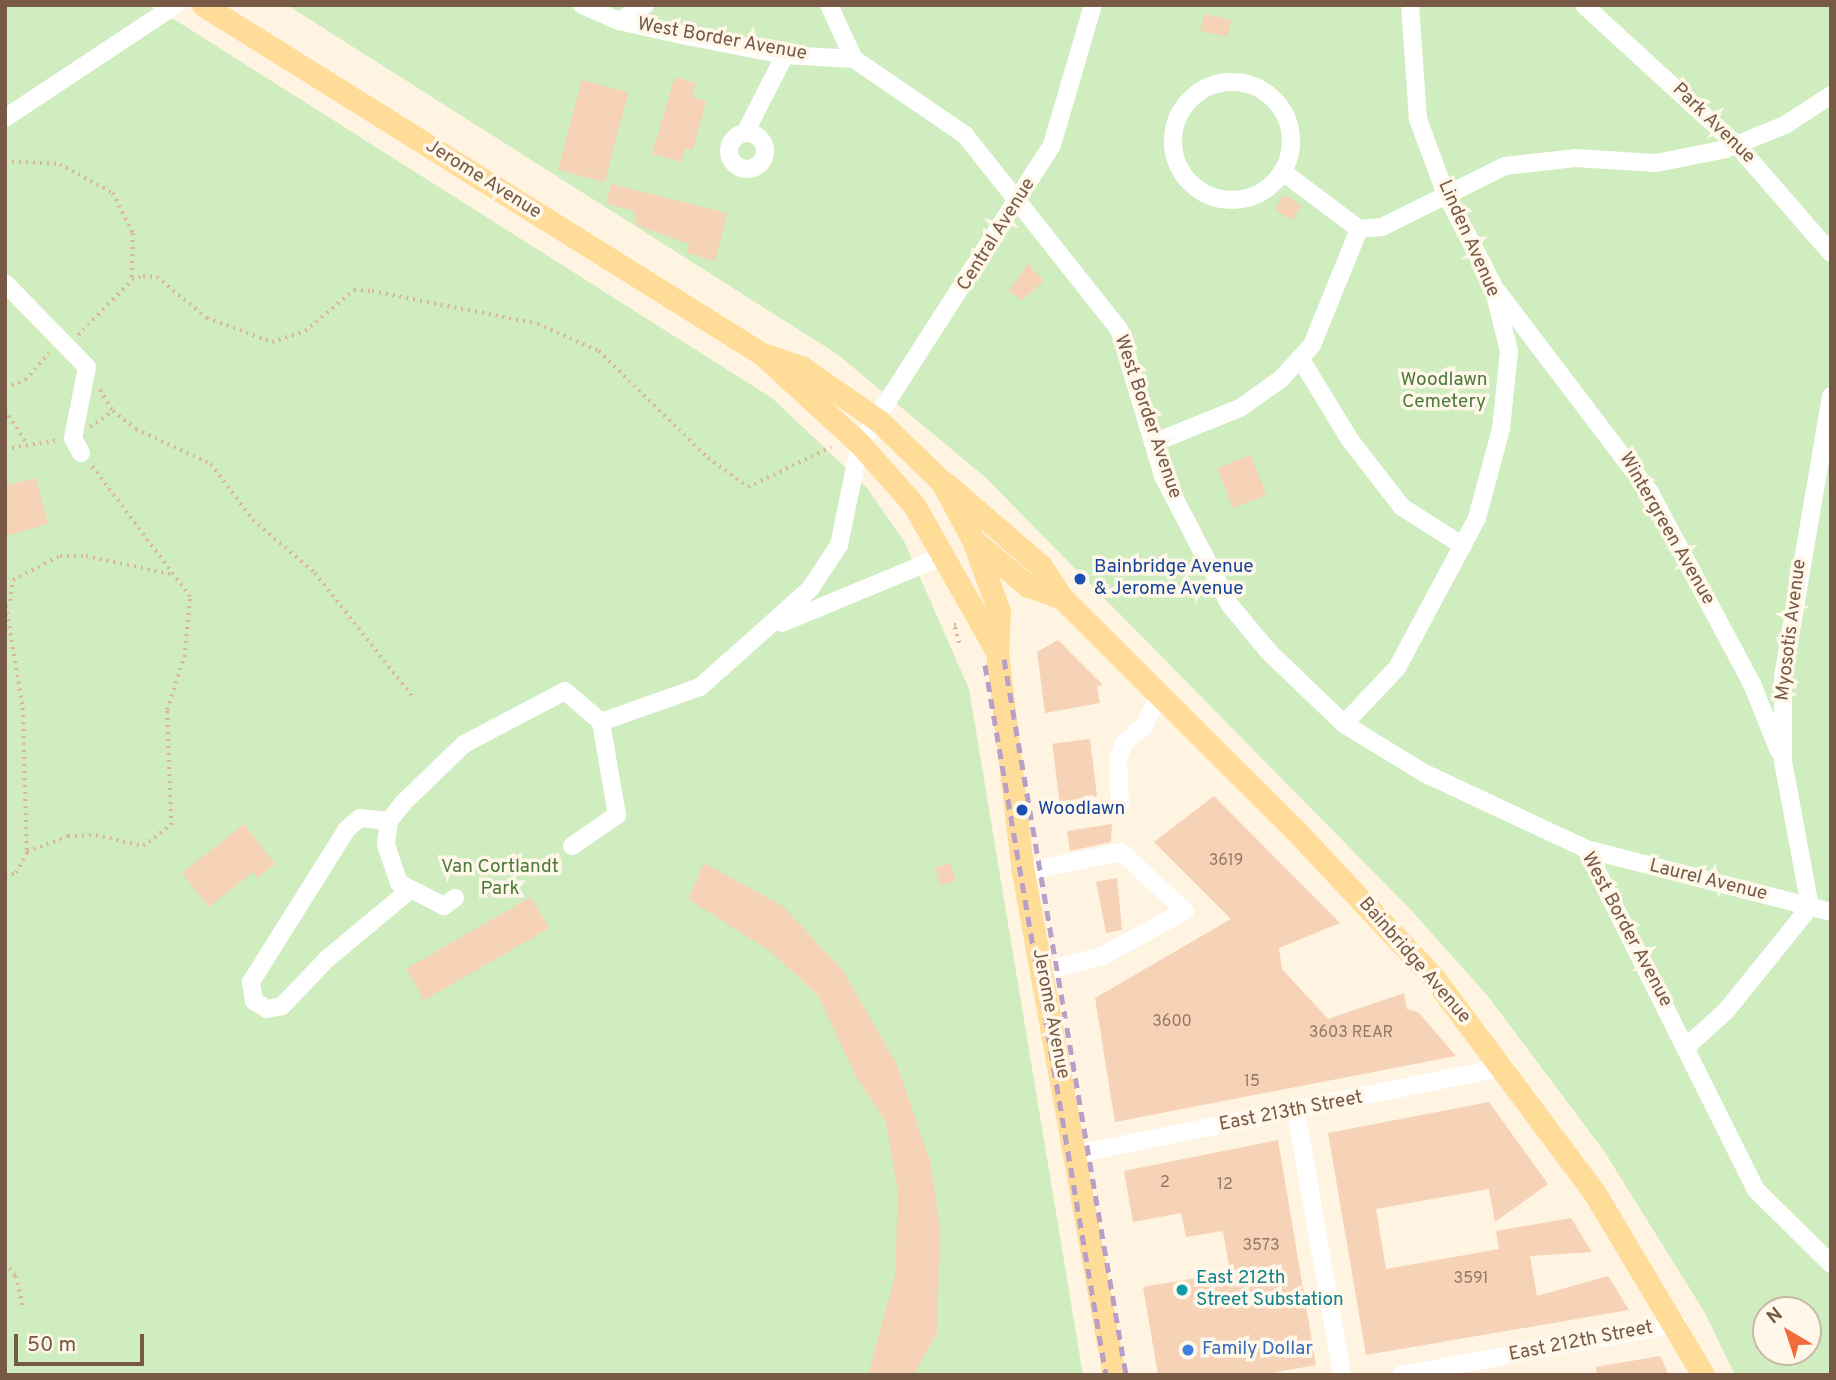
<!DOCTYPE html>
<html>
<head>
<meta charset="utf-8">
<style>
  body { margin:0 }
  #map { position:relative; width:1836px; height:1380px; overflow:hidden; background:#fef4e1; font-family:Overpass,sans-serif }
  div>[style] { position:absolute }
  [style*='--x'] { left:calc(var(--x)*1px); top:calc(var(--y)*1px); width:calc(var(--w)*1px); rotate:calc(var(--a)*1deg) }
  .green>* { inset:0; background:#cfedbe }
  .building>* { inset:0; background:#f6d2b6; transform-origin:0 0 }
  .path>* { height:3.5px; margin-top:-1.75px; transform-origin:0; background:repeating-linear-gradient(90deg,#dbb599 0 2px,transparent 0 7px) }
  .minor>* { height:18px; margin:-9px; padding:0 9px; transform-origin:9px; border-radius:9px; background:#fff }
  .minor>.ring { margin:-9px; padding:0; box-sizing:content-box; background:none; border:18px solid #fff; border-radius:50% }
  .major>* { height:23px; margin:-11.5px; padding:0 11.5px; transform-origin:11.5px; border-radius:11.5px; background:#ffdc97 }
  .rail>* { height:5px; margin-top:-2.5px; transform-origin:0; background:repeating-linear-gradient(90deg,#b79fc8 0 10px,transparent 0 17px) }
  .dots>* { width:19px; height:19px; translate:-50% -50%; box-sizing:border-box; border:4px solid #fff7e9; border-radius:50% }
  span { translate:-50% -50%; white-space:nowrap; text-align:center; line-height:1.15; -webkit-text-stroke:7px #fff7e9; paint-order:stroke }
  .number-label { font-size:16px; color:#977761 }
  .number-label span { -webkit-text-stroke-width:0 }
  .street-label { font-size:19px; color:#775945 }
  .park-label { font-size:19px; color:#4a793a }
  .transit-label { font-size:19px; color:#164399 }
  .left { translate:0 -50%; text-align:left }
  .culture-label { font-size:19px; color:#0d838f }
  .shop-label { font-size:19px; color:#366cbe }
  .frame { position:absolute; inset:0; border:7px solid #775945; pointer-events:none }
  .north { position:absolute; left:1752px; top:1296px; width:70px; height:70px; box-sizing:border-box; background:#fff7e9; border:2px solid #c9b8a7; border-radius:50%; rotate:321deg; font-size:19px; font-weight:700; line-height:28px; text-align:center; color:#775945 }
  .north::after { content:''; display:block; margin:auto; width:24px; height:32px; background:#f36b3a; clip-path:polygon(50% 0,100% 100%,50% 72%,0 100%) }
  .scale { position:absolute; left:14px; top:1334px; width:130px; height:32px; box-sizing:border-box; border:4px solid #775945; border-top:0; padding-left:9px; font-size:21px; line-height:24px; white-space:nowrap; color:#775945; -webkit-text-stroke:5px #fff7e9; paint-order:stroke }
</style>
</head>
<body>
<div id="map">
  <div class="green">
    <i style="clip-path:polygon(5px 5px,147px 5px,180px 23px,772px 398px,867px 488px,904px 541px,969px 689px,1083px 1375px,5px 1375px)"></i>
    <i style="clip-path:polygon(evenodd,287px 5px,1831px 5px,1831px 1375px,1735px 1375px,1705px 1313px,1604px 1151px,1487px 995px,1410px 909px,985px 477px,837px 354px,287px 5px,1766px 1310px,1808px 1310px,1808px 1352px,1766px 1352px,1766px 1310px)"></i>
  </div>
  <div class="building">
    <i style="left:1204px;top:14px;width:28px;height:17px;rotate:13deg"></i>
    <i style="clip-path:polygon(675px 77px,696px 83px,692px 97px,706px 101px,693px 150px,685px 148px,681px 162px,652px 154px)"></i>
    <i style="left:582px;top:80px;width:48px;height:93px;rotate:15deg"></i>
    <i style="clip-path:polygon(611px 184px,727px 213px,715px 261px,687px 253px,689px 244px,636px 225px,634px 211px,606px 204px)"></i>
    <i style="left:1283px;top:195px;width:21px;height:17px;rotate:29deg"></i>
    <i style="clip-path:polygon(1028px 263px,1044px 281px,1022px 300px,1009px 291px)"></i>
    <i style="left:1251px;top:455px;width:43px;height:36px;rotate:69deg"></i>
    <i style="clip-path:polygon(36px 478px,48px 524px,5px 536px,5px 486px)"></i>
    <i style="clip-path:polygon(1058px 640px,1103px 685px,1097px 686px,1100px 703px,1045px 713px,1037px 652px)"></i>
    <i style="left:1090px;top:739px;width:58px;height:38px;rotate:83deg"></i>
    <i style="clip-path:polygon(1214px 796px,1340px 923px,1279px 948px,1282px 969px,1328px 1019px,1404px 993px,1407px 1009px,1418px 1012px,1456px 1056px,1115px 1122px,1095px 998px,1231px 919px,1154px 842px)"></i>
    <i style="clip-path:polygon(244px 824px,275px 864px,257px 878px,253px 872px,209px 907px,182px 873px)"></i>
    <i style="clip-path:polygon(1112px 824px,1111px 842px,1070px 851px,1067px 831px)"></i>
    <i style="clip-path:polygon(704px 863px,783px 906px,843px 971px,897px 1065px,930px 1161px,940px 1227px,937px 1333px,914px 1375px,868px 1375px,895px 1276px,898px 1193px,886px 1122px,855px 1075px,818px 995px,770px 951px,688px 899px)"></i>
    <i style="left:950px;top:863px;width:19px;height:16px;rotate:72deg"></i>
    <i style="clip-path:polygon(1117px 878px,1122px 930px,1106px 933px,1096px 882px)"></i>
    <i style="left:531px;top:897px;width:36px;height:144px;rotate:60deg"></i>
    <i style="clip-path:polygon(1489px 1102px,1548px 1184px,1495px 1222px,1489px 1189px,1376px 1209px,1386px 1269px,1499px 1249px,1496px 1231px,1571px 1218px,1592px 1252px,1530px 1256px,1537px 1296px,1608px 1276px,1629px 1310px,1366px 1355px,1328px 1133px)"></i>
    <i style="clip-path:polygon(1278px 1140px,1316px 1365px,1260px 1375px,1158px 1375px,1143px 1287px,1230px 1272px,1223px 1231px,1186px 1237px,1181px 1213px,1133px 1222px,1124px 1171px)"></i>
    <i style="clip-path:polygon(1660px 1356px,1669px 1375px,1597px 1375px,1596px 1367px)"></i>
  </div>
  <div class="path">
    <i style="--x:5;--y:161;--w:55;--a:3.1"></i>
    <i style="--x:60;--y:164;--w:60;--a:28.7"></i>
    <i style="--x:113;--y:193;--w:45;--a:63.4"></i>
    <i style="--x:133;--y:233;--w:47;--a:91.2"></i>
    <i style="--x:78;--y:335;--w:77;--a:-45.5"></i>
    <i style="--x:132;--y:280;--w:12;--a:-20"></i>
    <i style="--x:143;--y:276;--w:14;--a:4"></i>
    <i style="--x:157;--y:277;--w:65;--a:39.4"></i>
    <i style="--x:207;--y:318;--w:69;--a:20.3"></i>
    <i style="--x:272;--y:342;--w:35;--a:-18"></i>
    <i style="--x:305;--y:331;--w:64;--a:-39.9"></i>
    <i style="--x:354;--y:290;--w:18;--a:3"></i>
    <i style="--x:372;--y:291;--w:169;--a:11.2"></i>
    <i style="--x:538;--y:324;--w:67;--a:23.9"></i>
    <i style="--x:599;--y:351;--w:153;--a:44.5"></i>
    <i style="--x:708;--y:458;--w:49;--a:35.9"></i>
    <i style="--x:748;--y:487;--w:92;--a:-25.7"></i>
    <i style="--x:5;--y:388;--w:22;--a:-22"></i>
    <i style="--x:25;--y:380;--w:36;--a:-48"></i>
    <i style="--x:100;--y:390;--w:25;--a:58"></i>
    <i style="--x:113;--y:411;--w:29;--a:38"></i>
    <i style="--x:136;--y:429;--w:83;--a:25"></i>
    <i style="--x:211;--y:464;--w:70;--a:53.1"></i>
    <i style="--x:253;--y:520;--w:82;--a:40.5"></i>
    <i style="--x:315;--y:573;--w:158;--a:51.7"></i>
    <i style="--x:5;--y:410;--w:42;--a:56.7"></i>
    <i style="--x:90;--y:427;--w:28;--a:-35"></i>
    <i style="--x:5;--y:449;--w:54;--a:-9.6"></i>
    <i style="--x:5;--y:599;--w:110;--a:80.6"></i>
    <i style="--x:23;--y:708;--w:144;--a:88.4"></i>
    <i style="--x:27;--y:852;--w:44;--a:-21.3"></i>
    <i style="--x:68;--y:836;--w:28;--a:-2"></i>
    <i style="--x:96;--y:835;--w:48;--a:13.2"></i>
    <i style="--x:143;--y:846;--w:35;--a:-37"></i>
    <i style="--x:171;--y:825;--w:115;--a:-92"></i>
    <i style="--x:167;--y:710;--w:56;--a:-72.2"></i>
    <i style="--x:184;--y:657;--w:60;--a:-84.3"></i>
    <i style="--x:190;--y:597;--w:165;--a:-126.9"></i>
    <i style="--x:10;--y:601;--w:21;--a:-82"></i>
    <i style="--x:13;--y:580;--w:53;--a:-27.1"></i>
    <i style="--x:60;--y:556;--w:26;--a:0"></i>
    <i style="--x:86;--y:556;--w:87;--a:12"></i>
    <i style="--x:959;--y:643;--w:19;--a:-106"></i>
    <i style="--x:954;--y:625;--w:7;--a:-16"></i>
    <i style="--x:5;--y:876;--w:11;--a:-15"></i>
    <i style="--x:16;--y:873;--w:24;--a:-62"></i>
    <i style="--x:5;--y:1263;--w:17;--a:50"></i>
    <i style="--x:16;--y:1276;--w:31;--a:77"></i>
  </div>
  <div class="minor">
    <i style="--x:582;--y:5;--w:40;--a:23.4"></i>
    <i style="--x:619;--y:21;--w:75;--a:12.4"></i>
    <i style="--x:692;--y:37;--w:95;--a:11"></i>
    <i style="--x:785;--y:55;--w:69;--a:3.3"></i>
    <i style="--x:854;--y:59;--w:135;--a:34.4"></i>
    <i style="--x:965;--y:135;--w:248;--a:51.6"></i>
    <i style="--x:1119;--y:329;--w:153;--a:73.3"></i>
    <i style="--x:1163;--y:476;--w:145;--a:62.6"></i>
    <i style="--x:1230;--y:605;--w:60;--a:50.4"></i>
    <i style="--x:1268;--y:651;--w:105;--a:43.8"></i>
    <i style="--x:1344;--y:724;--w:94;--a:31.5"></i>
    <i style="--x:1424;--y:773;--w:179;--a:25.1"></i>
    <i style="--x:1586;--y:849;--w:381;--a:63.5"></i>
    <i style="--x:1756;--y:1190;--w:105;--a:44.6"></i>
    <i style="--x:829;--y:5;--w:60;--a:65.2"></i>
    <i style="--x:1584;--y:5;--w:207;--a:42.5"></i>
    <i style="--x:1737;--y:145;--w:143;--a:49"></i>
    <i style="--x:619;--y:21;--w:31;--a:-32"></i>
    <i class="ring" style="left:1173px;top:82px;width:100px;height:100px"></i>
    <i style="--x:5;--y:118;--w:205;--a:-33.5"></i>
    <i class="ring" style="left:729px;top:133px;width:18px;height:18px"></i>
    <i style="--x:745;--y:133;--w:88;--a:-62.9"></i>
    <i style="--x:1283;--y:172;--w:95;--a:36.9"></i>
    <i style="--x:1359;--y:229;--w:23;--a:-5"></i>
    <i style="--x:1382;--y:227;--w:137;--a:-26.4"></i>
    <i style="--x:1505;--y:166;--w:70;--a:-6.5"></i>
    <i style="--x:1575;--y:158;--w:81;--a:3.5"></i>
    <i style="--x:1656;--y:163;--w:71;--a:-11.3"></i>
    <i style="--x:1726;--y:149;--w:64;--a:-22.1"></i>
    <i style="--x:1785;--y:125;--w:55;--a:-33.1"></i>
    <i style="--x:5;--y:283;--w:117;--a:45.7"></i>
    <i style="--x:87;--y:367;--w:72;--a:101.2"></i>
    <i style="--x:73;--y:438;--w:17;--a:62"></i>
    <i style="--x:1497;--y:291;--w:251;--a:52.8"></i>
    <i style="--x:1649;--y:491;--w:219;--a:61.9"></i>
    <i style="--x:1752;--y:684;--w:72;--a:68.1"></i>
    <i style="--x:1300;--y:358;--w:96;--a:58.6"></i>
    <i style="--x:1350;--y:440;--w:85;--a:52.2"></i>
    <i style="--x:1402;--y:507;--w:72;--a:32.6"></i>
    <i style="--x:1153;--y:443;--w:94;--a:-21.9"></i>
    <i style="--x:1240;--y:408;--w:50;--a:-35.3"></i>
    <i style="--x:1281;--y:379;--w:46;--a:-47.6"></i>
    <i style="--x:1312;--y:345;--w:125;--a:-67.9"></i>
    <i style="--x:782;--y:623;--w:175;--a:-22.5"></i>
    <i style="--x:1344;--y:724;--w:77;--a:-46.6"></i>
    <i style="--x:1397;--y:668;--w:170;--a:-61.9"></i>
    <i style="--x:1477;--y:518;--w:92;--a:-74.9"></i>
    <i style="--x:1501;--y:429;--w:78;--a:-84.1"></i>
    <i style="--x:1509;--y:351;--w:70;--a:-104"></i>
    <i style="--x:1492;--y:283;--w:102;--a:-117.3"></i>
    <i style="--x:1445;--y:192;--w:78;--a:-110.3"></i>
    <i style="--x:1418;--y:119;--w:114;--a:-94"></i>
    <i style="--x:1120;--y:804;--w:45;--a:-92.5"></i>
    <i style="--x:1118;--y:759;--w:17;--a:-69"></i>
    <i style="--x:1124;--y:743;--w:25;--a:-40"></i>
    <i style="--x:1143;--y:727;--w:35;--a:-61"></i>
    <i style="--x:389;--y:821;--w:29;--a:-174"></i>
    <i style="--x:360;--y:818;--w:17;--a:140"></i>
    <i style="--x:347;--y:829;--w:181;--a:122.1"></i>
    <i style="--x:251;--y:982;--w:19;--a:81"></i>
    <i style="--x:254;--y:1001;--w:15;--a:32"></i>
    <i style="--x:267;--y:1009;--w:15;--a:-11"></i>
    <i style="--x:282;--y:1006;--w:65;--a:-46.2"></i>
    <i style="--x:327;--y:959;--w:109;--a:-39.8"></i>
    <i style="--x:572;--y:846;--w:55;--a:-34.6"></i>
    <i style="--x:617;--y:815;--w:94;--a:-99.8"></i>
    <i style="--x:1586;--y:849;--w:253;--a:14.4"></i>
    <i style="--x:1023;--y:872;--w:100;--a:-11.5"></i>
    <i style="--x:1121;--y:852;--w:87;--a:42.7"></i>
    <i style="--x:1185;--y:911;--w:94;--a:151.5"></i>
    <i style="--x:1102;--y:956;--w:62;--a:165.1"></i>
    <i style="--x:455;--y:898;--w:14;--a:144"></i>
    <i style="--x:444;--y:906;--w:51;--a:-152.9"></i>
    <i style="--x:399;--y:883;--w:40;--a:-108.9"></i>
    <i style="--x:386;--y:845;--w:24;--a:-83"></i>
    <i style="--x:389;--y:821;--w:23;--a:-52"></i>
    <i style="--x:403;--y:803;--w:85;--a:-44"></i>
    <i style="--x:464;--y:744;--w:114;--a:-27.7"></i>
    <i style="--x:565;--y:691;--w:48;--a:40.7"></i>
    <i style="--x:601;--y:722;--w:105;--a:-19.5"></i>
    <i style="--x:700;--y:687;--w:147;--a:-41.7"></i>
    <i style="--x:810;--y:589;--w:53;--a:-56.6"></i>
    <i style="--x:839;--y:545;--w:103;--a:-78.3"></i>
    <i style="--x:860;--y:444;--w:355;--a:-57.3"></i>
    <i style="--x:1052;--y:145;--w:146;--a:-73.7"></i>
    <i style="--x:1687;--y:1046;--w:52;--a:-41.9"></i>
    <i style="--x:1726;--y:1011;--w:134;--a:-51.1"></i>
    <i style="--x:1810;--y:907;--w:148;--a:-100.5"></i>
    <i style="--x:1783;--y:761;--w:84;--a:-90"></i>
    <i style="--x:1783;--y:677;--w:285;--a:-80.3"></i>
    <i style="--x:1296;--y:1111;--w:268;--a:80.1"></i>
    <i style="--x:1077;--y:1154;--w:436;--a:-11.5"></i>
    <i style="--x:1401;--y:1375;--w:281;--a:-10.5"></i>
  </div>
  <div class="major">
    <i style="--x:203;--y:5;--w:659;--a:31.98"></i>
    <i style="--x:762;--y:354;--w:41;--a:18.4"></i>
    <i style="--x:801;--y:367;--w:95;--a:34.7"></i>
    <i style="--x:879;--y:421;--w:88;--a:44.1"></i>
    <i style="--x:942;--y:482;--w:66;--a:61.9"></i>
    <i style="--x:973;--y:540;--w:76;--a:69.9"></i>
    <i style="--x:999;--y:611;--w:41;--a:92.8"></i>
    <i style="--x:997;--y:652;--w:222;--a:83.3"></i>
    <i style="--x:1023;--y:872;--w:511;--a:79.75"></i>
    <i style="--x:763;--y:355;--w:132;--a:42.5"></i>
    <i style="--x:860;--y:444;--w:81;--a:48.5"></i>
    <i style="--x:914;--y:505;--w:169;--a:60.5"></i>
    <i style="--x:946;--y:484;--w:125;--a:40.8"></i>
    <i style="--x:1041;--y:566;--w:38;--a:57"></i>
    <i style="--x:1062;--y:598;--w:330;--a:44.9"></i>
    <i style="--x:1296;--y:831;--w:200;--a:46.8"></i>
    <i style="--x:1433;--y:977;--w:269;--a:53.2"></i>
    <i style="--x:1594;--y:1192;--w:213;--a:59.2"></i>
    <i style="--x:974;--y:541;--w:70;--a:39.8"></i>
    <i style="--x:1028;--y:586;--w:36;--a:19"></i>
  </div>
  <div class="rail">
    <i style="--x:1004;--y:659;--w:726;--a:80.33"></i>
    <i style="--x:985;--y:665;--w:720;--a:80.33"></i>
  </div>
  <div class="dots">
    <i style="left:1080px;top:579px;background:#1a4fb4"></i>
    <i style="left:1022px;top:810px;background:#1a4fb4"></i>
    <i style="left:1182px;top:1290px;background:#0f9aa8"></i>
    <i style="left:1188px;top:1350px;background:#3f7fe0"></i>
  </div>
  <div class="number-label">
    <span style="left:1226px;top:861px">3619</span>
    <span style="left:1172px;top:1022px">3600</span>
    <span style="left:1351px;top:1033px">3603 REAR</span>
    <span style="left:1252px;top:1082px">15</span>
    <span style="left:1165px;top:1183px">2</span>
    <span style="left:1225px;top:1185px">12</span>
    <span style="left:1261px;top:1246px">3573</span>
    <span style="left:1471px;top:1279px">3591</span>
  </div>
  <div class="street-label">
    <span style="left:722px;top:40px;rotate:10deg">West Border Avenue</span>
    <span style="left:1713px;top:124px;rotate:44deg">Park Avenue</span>
    <span style="left:483px;top:180px;rotate:32deg">Jerome Avenue</span>
    <span style="left:997px;top:235px;rotate:-58deg">Central Avenue</span>
    <span style="left:1468px;top:239px;rotate:66deg">Linden Avenue</span>
    <span style="left:1147px;top:417px;rotate:71deg">West Border Avenue</span>
    <span style="left:1666px;top:529px;rotate:60deg">Wintergreen Avenue</span>
    <span style="left:1792px;top:630px;rotate:-83deg">Myosotis Avenue</span>
    <span style="left:1708px;top:881px;rotate:14deg">Laurel Avenue</span>
    <span style="left:1626px;top:930px;rotate:62deg">West Border Avenue</span>
    <span style="left:1414px;top:961px;rotate:49deg">Bainbridge Avenue</span>
    <span style="left:1050px;top:1014px;rotate:79deg">Jerome Avenue</span>
    <span style="left:1291px;top:1112px;rotate:-11deg">East 213th Street</span>
    <span style="left:1581px;top:1342px;rotate:-11deg">East 212th Street</span>
  </div>
  <div class="park-label">
    <span style="left:1444px;top:392px">Woodlawn<br>Cemetery</span>
    <span style="left:500px;top:879px">Van Cortlandt<br>Park</span>
  </div>
  <div class="transit-label">
    <span class="left" style="left:1094px;top:579px">Bainbridge Avenue<br>&amp; Jerome Avenue</span>
    <span class="left" style="left:1038px;top:810px">Woodlawn</span>
  </div>
  <div class="culture-label">
    <span class="left" style="left:1196px;top:1290px">East 212th<br>Street Substation</span>
  </div>
  <div class="shop-label">
    <span class="left" style="left:1202px;top:1350px">Family Dollar</span>
  </div>
  <div class="frame"></div>
  <div class="north">N</div>
  <div class="scale">50 m</div>
</div>
</body>
</html>
